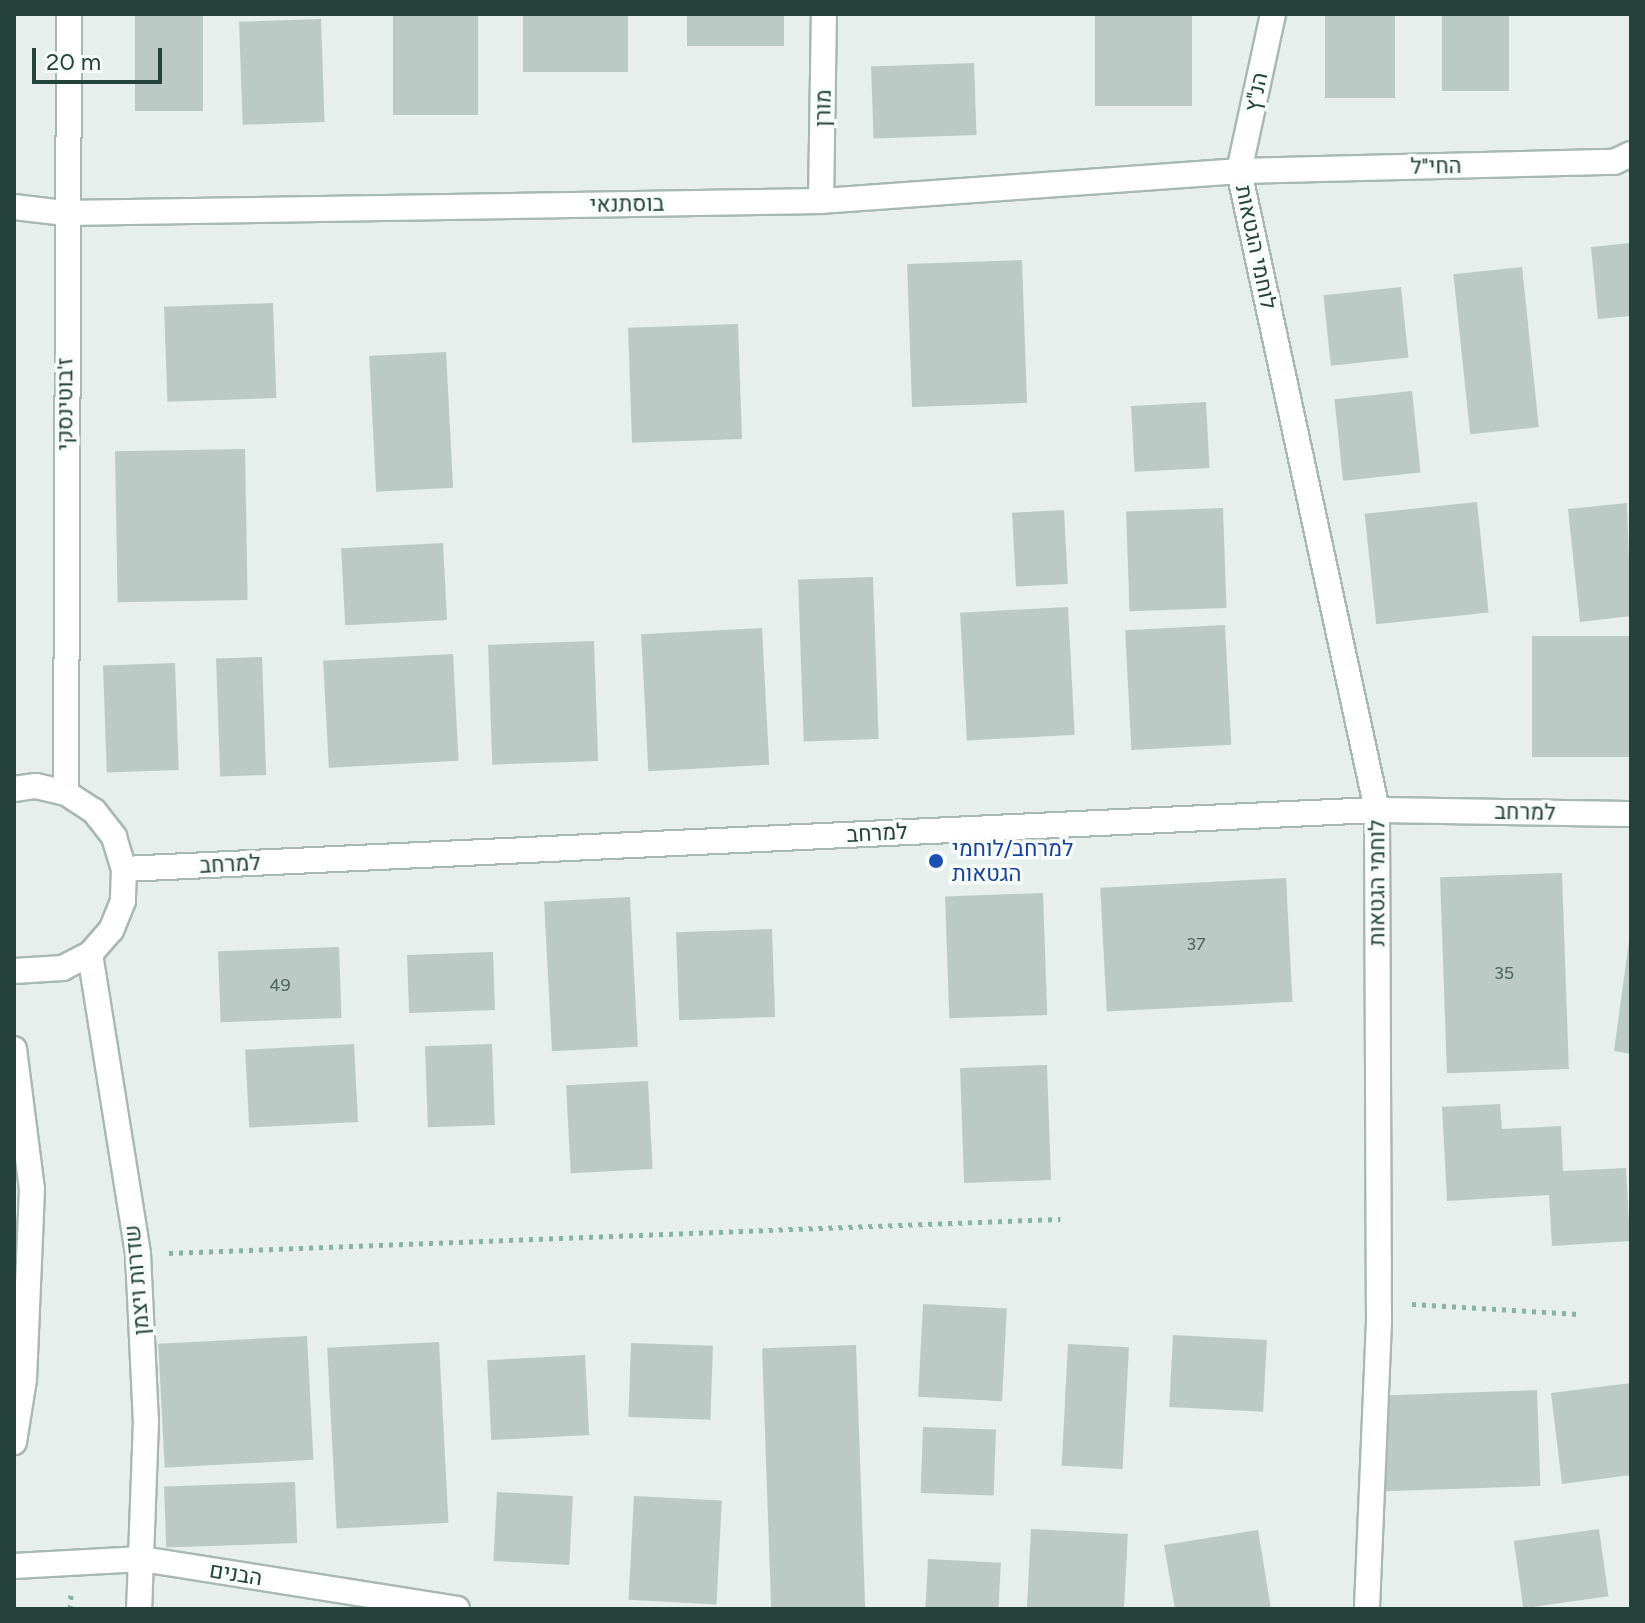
<!DOCTYPE html>
<html>
<head>
<meta charset="utf-8">
<style>
  body { margin:0 }
  #map { position:relative; width:1645px; height:1623px; overflow:hidden; background:#e6efeb; font-family:Figtree,Heebo,sans-serif }
  div>[style] { position:absolute }
  [style*='--x'] { left:calc(var(--x)*1px); top:calc(var(--y)*1px); width:calc(var(--w)*1px); rotate:calc(var(--a)*1deg) }
  .building>* { inset:0; background:#bbcac4; transform-origin:0 0 }
  .path>* { height:5px; margin-top:-2.5px; transform-origin:0; background:repeating-linear-gradient(90deg,#86b3a5 0 4px,transparent 0 10px) }
  .roads { filter:drop-shadow(2px 0 #a8b8b2) drop-shadow(-2px 0 #a8b8b2) drop-shadow(0 2px #a8b8b2) drop-shadow(0 -2px #a8b8b2) }
  .minor>* { height:24px; margin:-12px; padding:0 12px; transform-origin:12px; border-radius:12px; background:#fff }
  .dots>* { width:22px; height:22px; translate:-50% -50%; box-sizing:border-box; border:4px solid #f7fbf9; border-radius:50% }
  span { translate:-50% -50%; white-space:nowrap; text-align:center; line-height:1.15; -webkit-text-stroke:7px #f7fbf9; paint-order:stroke }
  .number-label { font-size:18px; color:#4a645c }
  .number-label span { -webkit-text-stroke-width:0 }
  .street-label { font-size:22px; color:#24423a }
  .transit-label { font-size:22px; color:#164399 }
  .left { translate:0 -50%; text-align:left }
  .frame { position:absolute; inset:0; border:16px solid #24423a; pointer-events:none }
  .scale { position:absolute; left:32px; top:48px; width:130px; height:36px; box-sizing:border-box; border:4px solid #24423a; border-top:0; padding-left:10px; font-size:24px; line-height:28px; white-space:nowrap; color:#24423a; -webkit-text-stroke:6px #f7fbf9; paint-order:stroke }
</style>
</head>
<body>
<div id="map">
  <div class="building">
    <i style="left:135px;top:14px;width:68px;height:97px"></i>
    <i style="left:393px;top:14px;width:85px;height:101px"></i>
    <i style="left:523px;top:14px;width:105px;height:58px"></i>
    <i style="left:687px;top:14px;width:97px;height:32px"></i>
    <i style="left:1095px;top:14px;width:97px;height:92px"></i>
    <i style="left:1325px;top:14px;width:70px;height:84px"></i>
    <i style="left:1442px;top:14px;width:67px;height:77px"></i>
    <i style="left:321px;top:19px;width:103px;height:82px;rotate:88deg"></i>
    <i style="left:974px;top:63px;width:72px;height:103px;rotate:88deg"></i>
    <i style="clip-path:polygon(1631px 243px,1631px 316px,1598px 319px,1591px 247px)"></i>
    <i style="left:1022px;top:260px;width:143px;height:115px;rotate:88deg"></i>
    <i style="left:1522px;top:267px;width:161px;height:69px;rotate:84deg"></i>
    <i style="left:1401px;top:287px;width:71px;height:78px;rotate:84deg"></i>
    <i style="left:273px;top:303px;width:95px;height:109px;rotate:88deg"></i>
    <i style="left:738px;top:324px;width:115px;height:110px;rotate:88deg"></i>
    <i style="left:446px;top:352px;width:136px;height:77px;rotate:87deg"></i>
    <i style="left:1412px;top:391px;width:82px;height:78px;rotate:84deg"></i>
    <i style="left:1206px;top:402px;width:66px;height:75px;rotate:87deg"></i>
    <i style="left:245px;top:449px;width:151px;height:130px;rotate:89deg"></i>
    <i style="left:1477px;top:502px;width:111px;height:113px;rotate:84deg"></i>
    <i style="clip-path:polygon(1627px 503px,1631px 616px,1580px 622px,1568px 509px)"></i>
    <i style="left:1223px;top:508px;width:100px;height:97px;rotate:88deg"></i>
    <i style="left:1064px;top:510px;width:74px;height:52px;rotate:87deg"></i>
    <i style="left:443px;top:543px;width:77px;height:102px;rotate:87deg"></i>
    <i style="left:873px;top:577px;width:162px;height:75px;rotate:88deg"></i>
    <i style="left:1068px;top:607px;width:128px;height:108px;rotate:87deg"></i>
    <i style="left:1225px;top:625px;width:120px;height:100px;rotate:87deg"></i>
    <i style="left:762px;top:628px;width:137px;height:121px;rotate:87deg"></i>
    <i style="left:1631px;top:636px;width:121px;height:99px;rotate:90deg"></i>
    <i style="left:594px;top:641px;width:120px;height:106px;rotate:88deg"></i>
    <i style="left:453px;top:654px;width:107px;height:130px;rotate:87deg"></i>
    <i style="left:262px;top:657px;width:118px;height:46px;rotate:88deg"></i>
    <i style="left:175px;top:663px;width:107px;height:72px;rotate:88deg"></i>
    <i style="left:1562px;top:873px;width:196px;height:122px;rotate:88deg"></i>
    <i style="left:1286px;top:878px;width:124px;height:186px;rotate:87deg"></i>
    <i style="left:1043px;top:893px;width:122px;height:98px;rotate:88deg"></i>
    <i style="left:630px;top:897px;width:150px;height:86px;rotate:87deg"></i>
    <i style="left:772px;top:929px;width:88px;height:96px;rotate:88deg"></i>
    <i style="clip-path:polygon(1629px 941px,1631px 941px,1631px 1054px,1614px 1051px)"></i>
    <i style="left:339px;top:947px;width:71px;height:121px;rotate:88deg"></i>
    <i style="left:493px;top:952px;width:58px;height:86px;rotate:88deg"></i>
    <i style="left:354px;top:1044px;width:78px;height:109px;rotate:87deg"></i>
    <i style="left:492px;top:1044px;width:81px;height:67px;rotate:88deg"></i>
    <i style="left:1047px;top:1065px;width:115px;height:87px;rotate:88deg"></i>
    <i style="left:648px;top:1081px;width:88px;height:82px;rotate:87deg"></i>
    <i style="clip-path:polygon(1500px 1104px,1502px 1129px,1561px 1126px,1563px 1171px,1626px 1168px,1630px 1241px,1552px 1246px,1549px 1195px,1447px 1201px,1442px 1107px)"></i>
    <i style="left:923px;top:1304px;width:84px;height:93px;rotate:3deg"></i>
    <i style="left:1173px;top:1335px;width:94px;height:72px;rotate:3deg"></i>
    <i style="left:307px;top:1336px;width:124px;height:149px;rotate:87deg"></i>
    <i style="left:439px;top:1342px;width:181px;height:112px;rotate:87deg"></i>
    <i style="left:631px;top:1343px;width:82px;height:74px;rotate:2deg"></i>
    <i style="left:1068px;top:1344px;width:61px;height:122px;rotate:3deg"></i>
    <i style="left:856px;top:1345px;width:264px;height:94px;rotate:88deg"></i>
    <i style="left:585px;top:1355px;width:80px;height:98px;rotate:87deg"></i>
    <i style="clip-path:polygon(1631px 1383px,1631px 1475px,1562px 1484px,1551px 1393px)"></i>
    <i style="left:1537px;top:1390px;width:96px;height:155px;rotate:88deg"></i>
    <i style="left:923px;top:1427px;width:73px;height:66px;rotate:2deg"></i>
    <i style="left:295px;top:1482px;width:61px;height:131px;rotate:88deg"></i>
    <i style="left:497px;top:1492px;width:76px;height:69px;rotate:3deg"></i>
    <i style="left:634px;top:1496px;width:88px;height:104px;rotate:3deg"></i>
    <i style="left:1031px;top:1529px;width:97px;height:80px;rotate:3deg"></i>
    <i style="left:1599px;top:1529px;width:68px;height:86px;rotate:82deg"></i>
    <i style="clip-path:polygon(1258px 1530px,1271px 1609px,1175px 1609px,1164px 1545px)"></i>
    <i style="left:928px;top:1559px;width:73px;height:50px;rotate:3deg"></i>
  </div>
  <div class="path">
    <i style="--x:169;--y:1253;--w:892;--a:-2.19"></i>
    <i style="--x:1412;--y:1304;--w:167;--a:3.4"></i>
    <i style="--x:70;--y:1609;--w:14;--a:-86"></i>
  </div>
  <div class="roads">
    <div class="minor">
      <i style="--x:1273;--y:14;--w:161;--a:102.2"></i>
      <i style="--x:1239;--y:171;--w:654;--a:77.81"></i>
      <i style="--x:1377;--y:810;--w:511;--a:89.78"></i>
      <i style="--x:1379;--y:1321;--w:288;--a:92.4"></i>
      <i style="--x:821;--y:201;--w:187;--a:-89.1"></i>
      <i style="--x:14;--y:207;--w:50;--a:6.8"></i>
      <i style="--x:64;--y:213;--w:757;--a:-0.91"></i>
      <i style="--x:821;--y:201;--w:419;--a:-4.1"></i>
      <i style="--x:1239;--y:171;--w:375;--a:-1.4"></i>
      <i style="--x:1614;--y:162;--w:19;--a:-25"></i>
      <i style="--x:14;--y:789;--w:22;--a:-8"></i>
      <i style="--x:36;--y:786;--w:31;--a:13"></i>
      <i style="--x:66;--y:793;--w:33;--a:33"></i>
      <i style="--x:94;--y:811;--w:33;--a:52"></i>
      <i style="--x:114;--y:837;--w:34;--a:73"></i>
      <i style="--x:124;--y:869;--w:32;--a:92"></i>
      <i style="--x:123;--y:901;--w:31;--a:112"></i>
      <i style="--x:111;--y:930;--w:32;--a:131"></i>
      <i style="--x:90;--y:954;--w:30;--a:153"></i>
      <i style="--x:63;--y:968;--w:49;--a:176.5"></i>
      <i style="--x:66;--y:793;--w:779;--a:-89.78"></i>
      <i style="--x:124;--y:869;--w:1254;--a:-2.7"></i>
      <i style="--x:1377;--y:810;--w:254;--a:0.9"></i>
      <i style="--x:90;--y:954;--w:304;--a:80.9"></i>
      <i style="--x:138;--y:1254;--w:167;--a:87.3"></i>
      <i style="--x:146;--y:1421;--w:188;--a:92.1"></i>
      <i style="--x:14;--y:1049;--w:141;--a:82.7"></i>
      <i style="--x:32;--y:1189;--w:190;--a:92.4"></i>
      <i style="--x:24;--y:1379;--w:64;--a:99"></i>
      <i style="--x:14;--y:1566;--w:128;--a:-3.1"></i>
      <i style="--x:142;--y:1559;--w:319;--a:9"></i>
    </div>
  </div>
  <div class="dots">
    <i style="left:936px;top:861px;background:#1a4fb4"></i>
  </div>
  <div class="number-label">
    <span style="left:1196px;top:944px">37</span>
    <span style="left:1504px;top:973px">35</span>
    <span style="left:280px;top:985px">49</span>
  </div>
  <div class="street-label">
    <span style="left:1256px;top:92px;rotate:-78deg">הנ"ץ</span>
    <span style="left:823px;top:108px;rotate:-89deg">מורן</span>
    <span style="left:1436px;top:166px;rotate:-1deg">החי"ל</span>
    <span style="left:627px;top:204px;rotate:-1deg">בוסתנאי</span>
    <span style="left:1256px;top:247px;rotate:78deg">לוחמי הגטאות</span>
    <span style="left:65px;top:404px;rotate:-90deg">ז'בוטינסקי</span>
    <span style="left:1525px;top:812px;rotate:1deg">למרחב</span>
    <span style="left:877px;top:833px;rotate:-3deg">למרחב</span>
    <span style="left:230px;top:864px;rotate:-3deg">למרחב</span>
    <span style="left:1377px;top:883px;rotate:-90deg">לוחמי הגטאות</span>
    <span style="left:137px;top:1280px;rotate:-95deg">שדרות ויצמן</span>
    <span style="left:236px;top:1574px;rotate:9deg">הבנים</span>
  </div>
  <div class="transit-label">
    <span class="left" style="left:952px;top:861px">למרחב/לוחמי<br>הגטאות</span>
  </div>
  <div class="frame"></div>
  <div class="scale">20 m</div>
</div>
</body>
</html>
